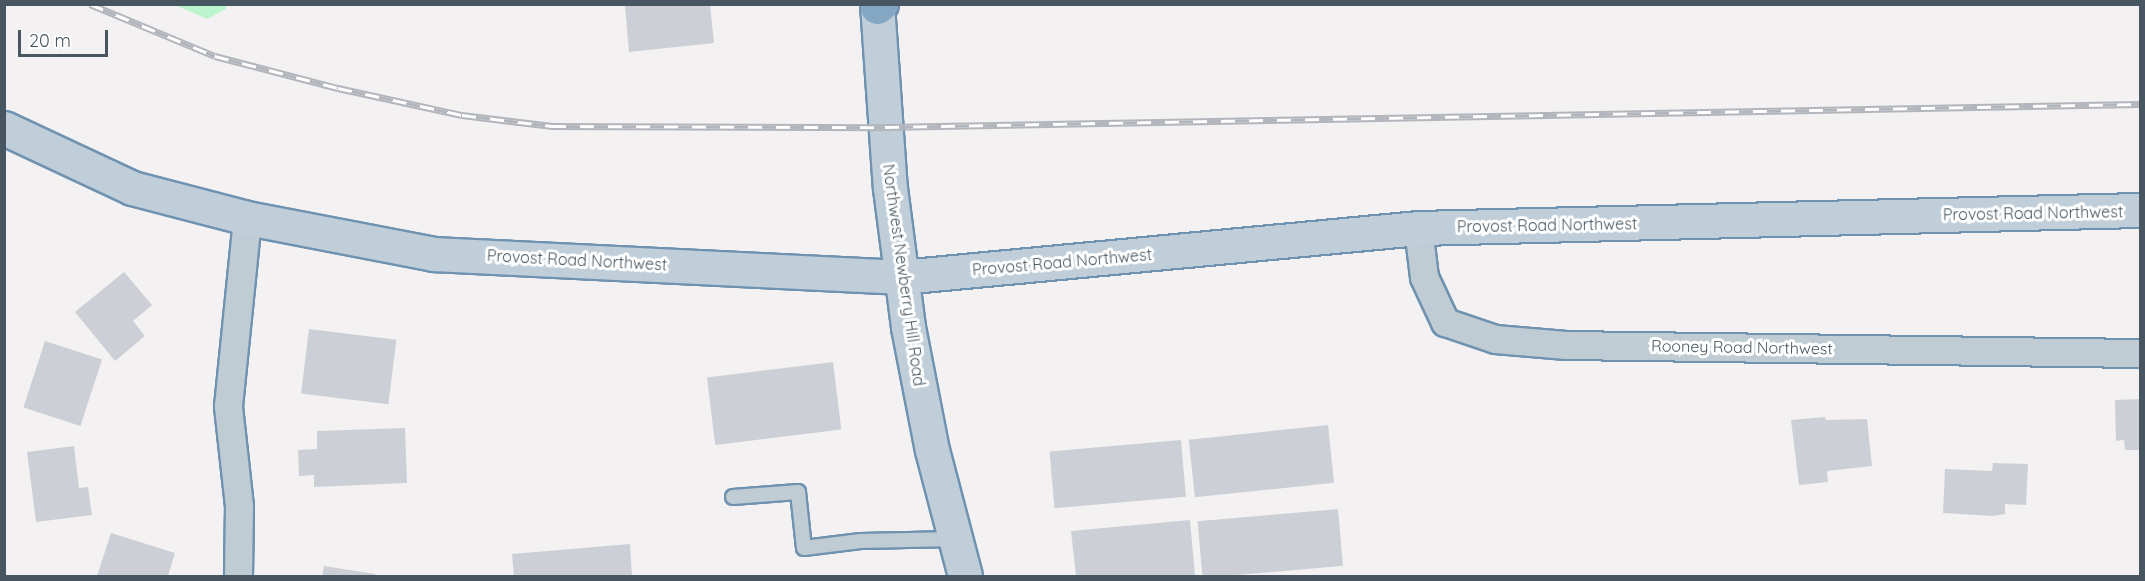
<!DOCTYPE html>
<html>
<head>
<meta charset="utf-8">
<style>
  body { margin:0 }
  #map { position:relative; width:2145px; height:581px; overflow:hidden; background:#f3f1f1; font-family:Quicksand,sans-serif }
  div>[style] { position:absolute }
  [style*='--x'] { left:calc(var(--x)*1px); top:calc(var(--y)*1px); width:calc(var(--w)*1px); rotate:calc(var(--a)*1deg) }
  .green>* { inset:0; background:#bcf4ce }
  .building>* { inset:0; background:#ccd0d6; transform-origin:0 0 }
  .roads { filter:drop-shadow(2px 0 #6f92b0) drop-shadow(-2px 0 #6f92b0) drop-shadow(0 2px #6f92b0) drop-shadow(0 -2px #6f92b0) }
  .lane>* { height:14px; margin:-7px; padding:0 7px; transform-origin:7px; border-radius:7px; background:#c0ccd4 }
  .street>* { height:27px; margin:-13.5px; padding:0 13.5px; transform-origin:13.5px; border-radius:13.5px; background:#c0ccd4 }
  .secondary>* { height:33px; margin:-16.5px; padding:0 16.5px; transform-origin:16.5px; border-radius:16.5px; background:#c0ced9 }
  .highway>* { height:33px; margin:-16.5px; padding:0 16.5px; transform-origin:16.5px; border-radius:16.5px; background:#84a7c4 }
  .rail>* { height:7px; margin-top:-3.5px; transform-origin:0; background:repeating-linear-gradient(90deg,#fff 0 14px,#b2b6bc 0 28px); box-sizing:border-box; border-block:2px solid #b2b6bc }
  span { translate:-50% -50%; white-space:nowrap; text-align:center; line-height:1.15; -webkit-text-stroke:6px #fff; paint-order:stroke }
  .street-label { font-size:16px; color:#475660 }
  .frame { position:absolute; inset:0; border:6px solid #475660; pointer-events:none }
  .scale { position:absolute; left:18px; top:30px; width:90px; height:27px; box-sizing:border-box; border:3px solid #475660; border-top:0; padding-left:8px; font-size:18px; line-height:21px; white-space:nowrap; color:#475660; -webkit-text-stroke:4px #fff; paint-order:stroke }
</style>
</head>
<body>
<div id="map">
  <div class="green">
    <i style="clip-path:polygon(175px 5px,226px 5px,226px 9px,207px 19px)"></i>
  </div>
  <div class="building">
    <i style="clip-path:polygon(638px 4px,710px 4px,714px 43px,629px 52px,625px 6px)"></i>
    <i style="clip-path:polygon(124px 272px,152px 305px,133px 321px,145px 336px,115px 361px,75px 312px)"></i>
    <i style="left:309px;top:329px;width:88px;height:65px;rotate:7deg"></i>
    <i style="left:45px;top:341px;width:60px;height:70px;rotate:18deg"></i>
    <i style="left:833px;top:362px;width:68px;height:127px;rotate:83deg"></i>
    <i style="clip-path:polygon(2140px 399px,2140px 450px,2125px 450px,2124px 440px,2116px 441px,2115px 400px)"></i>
    <i style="clip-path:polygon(1825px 417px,1826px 420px,1867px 419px,1872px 466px,1827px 471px,1828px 482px,1799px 485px,1791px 420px)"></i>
    <i style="left:1328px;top:425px;width:58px;height:140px;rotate:84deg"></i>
    <i style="clip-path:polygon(405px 428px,407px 483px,314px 487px,314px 475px,299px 476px,298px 450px,317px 449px,317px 431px)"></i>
    <i style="left:1181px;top:440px;width:57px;height:132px;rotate:85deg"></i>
    <i style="clip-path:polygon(74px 446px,79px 488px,88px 487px,92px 515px,36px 522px,27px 452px)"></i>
    <i style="clip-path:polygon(1993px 463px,2028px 464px,2026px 505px,2005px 504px,2005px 514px,1993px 516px,1943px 513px,1945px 469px,1992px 471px)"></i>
    <i style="left:1338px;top:509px;width:57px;height:141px;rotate:85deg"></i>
    <i style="clip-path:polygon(1190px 520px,1195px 576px,1076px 576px,1071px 531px)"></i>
    <i style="clip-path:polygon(111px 533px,175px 553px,168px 576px,97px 576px)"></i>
    <i style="clip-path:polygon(630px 544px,632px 576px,514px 576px,512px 554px)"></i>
    <i style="clip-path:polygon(324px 566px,375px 574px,375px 576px,322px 576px)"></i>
  </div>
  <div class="roads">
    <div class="lane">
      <i style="--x:733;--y:497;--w:65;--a:-4.4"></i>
      <i style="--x:798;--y:492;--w:56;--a:83.9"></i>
      <i style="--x:804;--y:548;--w:57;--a:-7"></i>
      <i style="--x:861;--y:541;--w:94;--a:-1.2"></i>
    </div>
    <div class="street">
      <i style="--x:1418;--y:228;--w:49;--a:83"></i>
      <i style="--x:1424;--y:277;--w:50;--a:65"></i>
      <i style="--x:1445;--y:322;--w:53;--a:18.8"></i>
      <i style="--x:1495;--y:339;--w:71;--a:4.8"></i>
      <i style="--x:1566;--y:345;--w:574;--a:0.8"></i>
      <i style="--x:238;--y:576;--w:70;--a:-89.2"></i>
      <i style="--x:239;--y:506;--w:101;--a:-96.3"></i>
      <i style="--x:228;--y:406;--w:189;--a:-84.2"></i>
    </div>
    <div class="secondary">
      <i style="--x:877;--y:4;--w:184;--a:86"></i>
      <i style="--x:890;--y:188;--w:140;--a:82.6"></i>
      <i style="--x:908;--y:327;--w:125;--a:79"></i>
      <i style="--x:932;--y:450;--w:130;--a:75.3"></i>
      <i style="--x:4;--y:128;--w:141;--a:25.1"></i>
      <i style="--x:132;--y:188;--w:119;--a:14.6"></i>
      <i style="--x:247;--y:218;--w:190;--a:10.9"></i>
      <i style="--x:434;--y:254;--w:468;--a:2.8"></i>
      <i style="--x:901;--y:277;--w:519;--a:-5.41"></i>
      <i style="--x:1418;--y:228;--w:722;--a:-1.43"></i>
    </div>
    <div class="highway">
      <i style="--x:877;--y:7;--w:5;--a:-37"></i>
    </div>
  </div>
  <div class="rail">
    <i style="--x:90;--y:4;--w:135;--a:22.6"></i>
    <i style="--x:215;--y:56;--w:127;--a:14.6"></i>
    <i style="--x:338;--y:88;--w:127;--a:12.3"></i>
    <i style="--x:462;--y:115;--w:91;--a:7"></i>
    <i style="--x:552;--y:126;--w:333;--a:0.2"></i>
    <i style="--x:885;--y:127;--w:1255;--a:-1.05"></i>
  </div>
  <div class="street-label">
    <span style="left:2033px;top:213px;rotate:-1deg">Provost Road Northwest</span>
    <span style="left:1547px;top:225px;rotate:-1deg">Provost Road Northwest</span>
    <span style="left:577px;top:260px;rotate:3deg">Provost Road Northwest</span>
    <span style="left:1062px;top:262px;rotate:-5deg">Provost Road Northwest</span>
    <span style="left:904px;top:275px;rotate:82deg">Northwest Newberry Hill Road</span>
    <span style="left:1742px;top:347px;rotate:1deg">Rooney Road Northwest</span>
  </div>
  <div class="frame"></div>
  <div class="scale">20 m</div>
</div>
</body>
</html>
